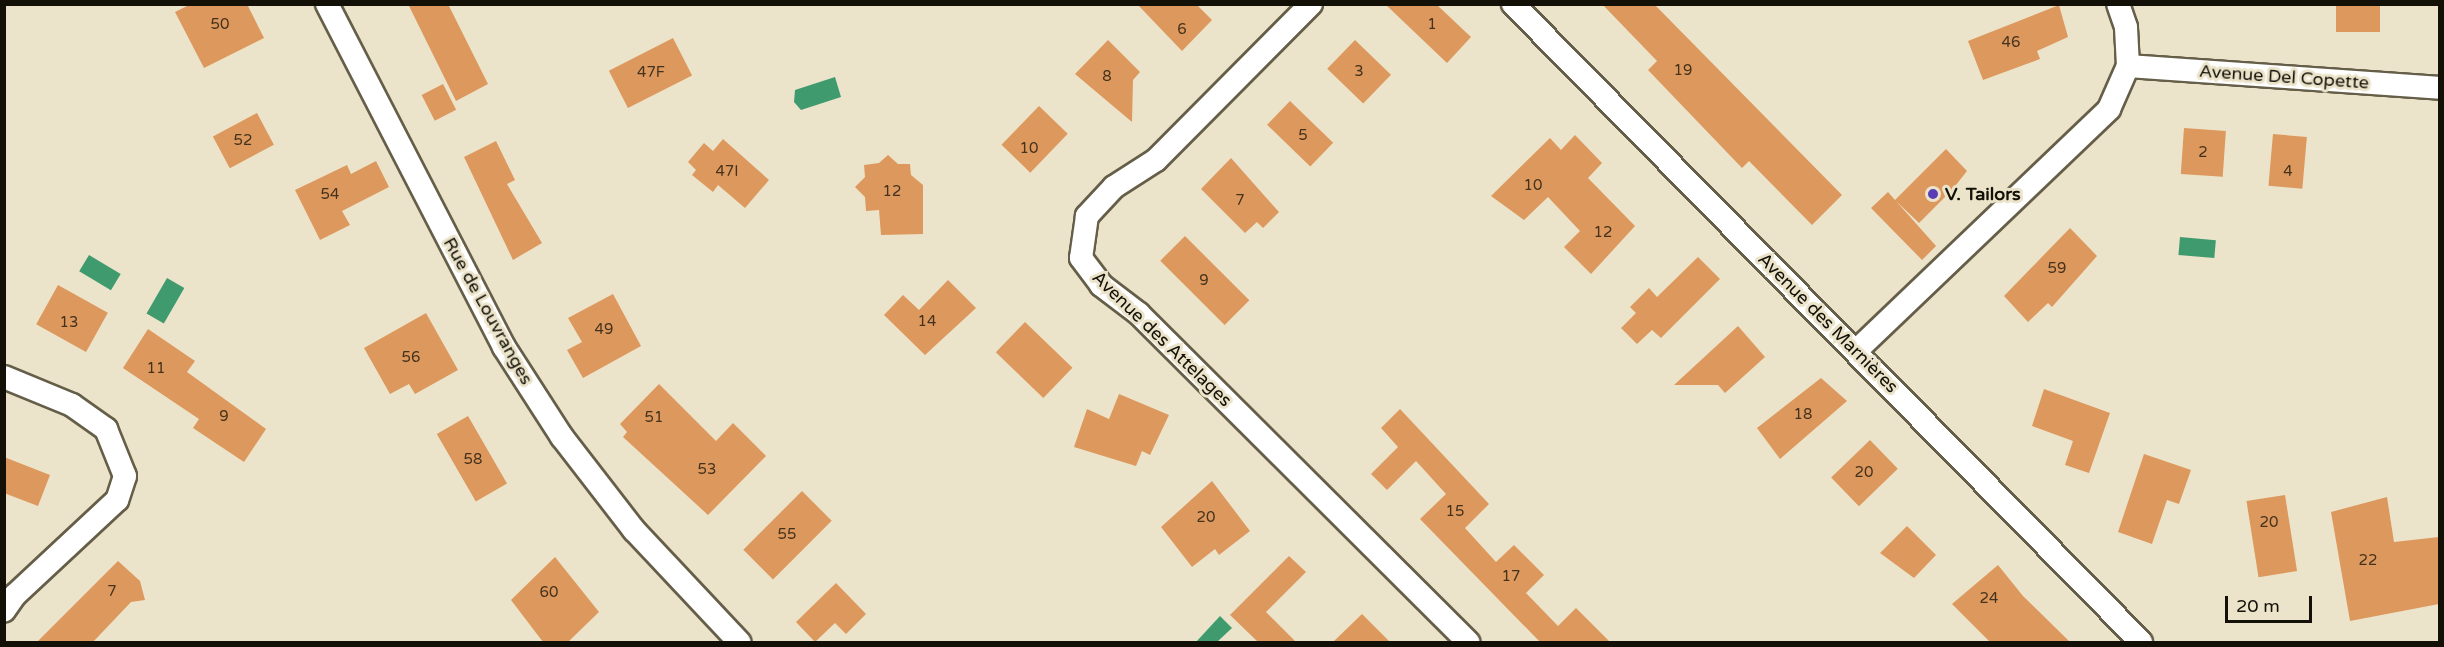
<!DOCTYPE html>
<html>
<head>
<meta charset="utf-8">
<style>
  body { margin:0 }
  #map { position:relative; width:2444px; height:647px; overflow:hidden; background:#ece4ca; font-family:"Varela Round",sans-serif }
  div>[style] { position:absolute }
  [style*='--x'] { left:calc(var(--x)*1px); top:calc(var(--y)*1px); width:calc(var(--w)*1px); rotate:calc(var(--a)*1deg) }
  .water>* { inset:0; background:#3f9b6d; transform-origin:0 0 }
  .building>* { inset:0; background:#dd985d; transform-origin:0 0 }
  .roads { filter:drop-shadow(2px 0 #655e48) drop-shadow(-2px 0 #655e48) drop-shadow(0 2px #655e48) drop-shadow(0 -2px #655e48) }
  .minor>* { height:22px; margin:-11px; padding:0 11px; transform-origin:11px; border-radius:11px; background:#fff }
  .dots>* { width:16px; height:16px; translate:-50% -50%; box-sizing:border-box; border:3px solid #ece4ca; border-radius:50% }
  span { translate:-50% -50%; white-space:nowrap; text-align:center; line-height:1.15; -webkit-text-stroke:6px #ece4ca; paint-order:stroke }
  .number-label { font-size:15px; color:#45321c }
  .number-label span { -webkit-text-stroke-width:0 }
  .street-label { font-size:18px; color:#121007 }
  .poi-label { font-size:18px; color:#121007; font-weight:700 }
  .left { translate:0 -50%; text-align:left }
  .frame { position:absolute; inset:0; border:6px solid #121007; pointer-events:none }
  .scale { position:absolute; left:2225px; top:596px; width:87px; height:27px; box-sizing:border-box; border:3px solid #121007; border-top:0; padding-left:8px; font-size:18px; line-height:21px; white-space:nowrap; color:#121007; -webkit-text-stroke:4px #ece4ca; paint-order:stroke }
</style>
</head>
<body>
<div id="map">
  <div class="water">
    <i style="clip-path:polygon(835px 77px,841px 97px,801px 110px,794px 102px,795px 90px)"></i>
    <i style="left:2180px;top:237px;width:36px;height:18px;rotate:5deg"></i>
    <i style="left:89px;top:255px;width:37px;height:19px;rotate:31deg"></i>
    <i style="left:167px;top:278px;width:20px;height:41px;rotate:30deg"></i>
    <i style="clip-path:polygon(1220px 616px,1232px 628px,1217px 642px,1196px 642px)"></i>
  </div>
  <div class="building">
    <i style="clip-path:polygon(191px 4px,247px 4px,264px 38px,204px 68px,175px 12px)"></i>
    <i style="clip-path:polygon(408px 4px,448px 4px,488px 84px,456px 101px)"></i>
    <i style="clip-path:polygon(1137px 4px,1196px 4px,1212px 20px,1182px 51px)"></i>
    <i style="clip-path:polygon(1385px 4px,1436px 4px,1471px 37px,1447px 63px)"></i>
    <i style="clip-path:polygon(1602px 4px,1654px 4px,1842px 195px,1812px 225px,1749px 161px,1742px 168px,1648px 70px,1657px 61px)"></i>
    <i style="left:2336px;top:4px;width:44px;height:28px"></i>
    <i style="clip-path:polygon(2059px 5px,2068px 37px,2037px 51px,2040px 59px,1983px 80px,1968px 41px)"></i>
    <i style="left:673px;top:38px;width:42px;height:72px;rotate:63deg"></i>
    <i style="clip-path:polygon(1108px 40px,1140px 72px,1133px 80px,1132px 122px,1075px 74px)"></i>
    <i style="left:1355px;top:40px;width:50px;height:40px;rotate:44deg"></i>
    <i style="left:443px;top:84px;width:29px;height:24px;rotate:63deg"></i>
    <i style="left:1290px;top:101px;width:60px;height:33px;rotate:44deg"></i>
    <i style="left:1039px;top:106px;width:40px;height:54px;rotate:44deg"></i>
    <i style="left:257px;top:113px;width:36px;height:50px;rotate:62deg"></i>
    <i style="left:2184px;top:128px;width:42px;height:46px;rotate:4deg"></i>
    <i style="left:2273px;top:134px;width:34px;height:52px;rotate:5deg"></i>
    <i style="clip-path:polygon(1575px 135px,1602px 163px,1588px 178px,1635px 226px,1591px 274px,1564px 247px,1580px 231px,1548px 197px,1524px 220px,1491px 196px,1550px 138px,1561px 150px)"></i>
    <i style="clip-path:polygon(723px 139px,769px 180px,745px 208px,718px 185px,713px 192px,692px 175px,696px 170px,688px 162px,704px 143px,713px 151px)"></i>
    <i style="clip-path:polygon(496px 141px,515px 180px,507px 184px,542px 243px,513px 260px,464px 157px)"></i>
    <i style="clip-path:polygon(1946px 149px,1967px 171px,1952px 190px,1919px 223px,1896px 201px,1936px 246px,1922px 260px,1871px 208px,1888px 192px,1895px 200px)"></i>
    <i style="clip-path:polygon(888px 155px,898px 164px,910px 164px,911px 175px,923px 185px,923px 234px,881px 235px,879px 210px,866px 211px,865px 197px,855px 187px,865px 177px,864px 165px,879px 163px)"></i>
    <i style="clip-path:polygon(1231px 158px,1279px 212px,1263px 228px,1257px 222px,1245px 233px,1201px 189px)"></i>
    <i style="clip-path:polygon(376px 161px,389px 187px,342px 211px,350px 225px,320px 240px,295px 190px,347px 165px,351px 174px)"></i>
    <i style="clip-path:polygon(2070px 228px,2097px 256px,2052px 307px,2048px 303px,2028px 322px,2004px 296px)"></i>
    <i style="left:1185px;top:236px;width:91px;height:35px;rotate:45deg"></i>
    <i style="clip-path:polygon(1698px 257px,1720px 279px,1661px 338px,1652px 330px,1637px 344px,1621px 328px,1636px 313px,1630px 307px,1649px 288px,1657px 297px)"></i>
    <i style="clip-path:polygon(948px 280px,976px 308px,925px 355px,884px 315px,903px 295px,919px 310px)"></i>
    <i style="left:58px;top:285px;width:57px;height:45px;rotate:29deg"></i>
    <i style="clip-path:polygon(613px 294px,641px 346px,583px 378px,567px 350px,582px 342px,568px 318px)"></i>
    <i style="clip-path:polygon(426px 313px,458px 370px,415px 394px,409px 384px,390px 394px,364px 348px)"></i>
    <i style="left:1025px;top:322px;width:66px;height:42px;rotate:44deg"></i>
    <i style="clip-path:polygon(1738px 326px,1765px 357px,1725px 393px,1718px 385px,1674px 385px)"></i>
    <i style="clip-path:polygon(148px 329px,195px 361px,187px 372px,266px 429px,244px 462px,193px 428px,199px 419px,123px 368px)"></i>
    <i style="clip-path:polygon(1821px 378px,1847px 401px,1780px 459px,1757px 428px)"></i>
    <i style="clip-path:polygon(659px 384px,716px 441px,733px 423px,766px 456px,708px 515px,623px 437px,627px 432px,620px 424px)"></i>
    <i style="clip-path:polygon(2044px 389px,2110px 413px,2089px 473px,2065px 465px,2073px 441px,2032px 426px)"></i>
    <i style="clip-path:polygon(1119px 394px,1169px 415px,1150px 455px,1142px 451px,1136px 466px,1074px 447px,1087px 409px,1109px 419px)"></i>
    <i style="clip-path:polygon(1400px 409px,1489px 504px,1465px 528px,1496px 562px,1514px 545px,1544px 575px,1526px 593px,1558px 626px,1576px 608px,1610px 642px,1540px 642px,1420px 519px,1446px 494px,1416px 461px,1387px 490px,1371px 474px,1398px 447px,1381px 428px)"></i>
    <i style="left:468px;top:416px;width:78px;height:36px;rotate:60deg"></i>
    <i style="left:1870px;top:440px;width:40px;height:54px;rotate:46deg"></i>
    <i style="clip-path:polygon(2144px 454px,2191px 470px,2179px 504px,2167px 500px,2152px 544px,2118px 532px)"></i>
    <i style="clip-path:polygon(4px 457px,50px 475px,38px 506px,4px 493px)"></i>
    <i style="clip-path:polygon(1212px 481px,1250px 531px,1219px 555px,1215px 549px,1192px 567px,1161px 527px)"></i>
    <i style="left:802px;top:491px;width:42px;height:83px;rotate:45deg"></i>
    <i style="left:2285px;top:495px;width:77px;height:39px;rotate:81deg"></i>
    <i style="clip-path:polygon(2387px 497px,2394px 542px,2439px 537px,2439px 604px,2350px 621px,2331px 512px)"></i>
    <i style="clip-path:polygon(1907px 526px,1936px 555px,1914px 578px,1880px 553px)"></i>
    <i style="clip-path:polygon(1289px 556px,1306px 572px,1266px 612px,1296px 642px,1258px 642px,1230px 615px)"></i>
    <i style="clip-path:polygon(555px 557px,599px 612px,568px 642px,543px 642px,511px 600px)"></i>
    <i style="clip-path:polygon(118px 561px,140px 581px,145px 600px,131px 602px,93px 642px,37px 642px)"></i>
    <i style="clip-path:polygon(1998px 565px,2023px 596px,2070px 642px,1990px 642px,1952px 604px)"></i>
    <i style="clip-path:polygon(836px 583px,866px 614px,846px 634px,835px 623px,815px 642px,796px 622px)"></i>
    <i style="clip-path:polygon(1362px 614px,1390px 642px,1333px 642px)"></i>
  </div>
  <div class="roads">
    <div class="minor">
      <i style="--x:327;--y:4;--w:386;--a:62.7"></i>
      <i style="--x:504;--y:347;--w:107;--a:57.2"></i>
      <i style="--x:562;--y:437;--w:118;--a:52.3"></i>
      <i style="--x:634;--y:530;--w:154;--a:46.8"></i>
      <i style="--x:1311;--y:4;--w:220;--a:134.8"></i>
      <i style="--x:1156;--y:160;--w:50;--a:147.3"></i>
      <i style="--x:1114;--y:187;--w:40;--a:133"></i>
      <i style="--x:1087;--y:216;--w:42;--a:98.1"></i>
      <i style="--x:1081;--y:258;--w:34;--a:53"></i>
      <i style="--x:1101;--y:285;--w:48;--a:37.3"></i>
      <i style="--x:1139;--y:314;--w:465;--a:44.9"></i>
      <i style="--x:1513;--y:4;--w:895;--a:45.45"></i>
      <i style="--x:2128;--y:66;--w:313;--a:4"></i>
      <i style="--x:1856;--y:351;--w:350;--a:-43.7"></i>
      <i style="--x:2109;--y:109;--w:47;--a:-66.2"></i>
      <i style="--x:2128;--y:66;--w:39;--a:-93"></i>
      <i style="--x:2126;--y:27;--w:24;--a:-109"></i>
      <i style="--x:4;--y:377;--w:74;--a:22.4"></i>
      <i style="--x:72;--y:405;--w:42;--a:35.2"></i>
      <i style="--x:106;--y:429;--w:51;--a:68"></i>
      <i style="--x:125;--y:476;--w:25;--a:108"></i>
      <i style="--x:117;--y:500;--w:139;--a:137"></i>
      <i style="--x:15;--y:595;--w:19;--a:125"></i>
    </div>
  </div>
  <div class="dots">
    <i style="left:1933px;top:194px;background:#5b3eb7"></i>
  </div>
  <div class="number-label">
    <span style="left:220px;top:25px">50</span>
    <span style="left:1432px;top:25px">1</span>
    <span style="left:1182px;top:30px">6</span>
    <span style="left:2011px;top:43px">46</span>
    <span style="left:1683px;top:71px">19</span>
    <span style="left:1359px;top:72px">3</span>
    <span style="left:651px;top:73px">47F</span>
    <span style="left:1107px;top:77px">8</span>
    <span style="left:1303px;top:136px">5</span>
    <span style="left:243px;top:141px">52</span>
    <span style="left:1029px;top:149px">10</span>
    <span style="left:2203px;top:153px">2</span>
    <span style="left:727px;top:172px">47I</span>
    <span style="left:2288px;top:172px">4</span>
    <span style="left:1533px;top:186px">10</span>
    <span style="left:892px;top:192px">12</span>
    <span style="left:330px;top:195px">54</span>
    <span style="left:1240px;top:201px">7</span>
    <span style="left:1603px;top:233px">12</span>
    <span style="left:2057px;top:269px">59</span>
    <span style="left:1204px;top:281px">9</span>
    <span style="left:927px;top:322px">14</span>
    <span style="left:69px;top:323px">13</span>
    <span style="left:604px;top:330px">49</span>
    <span style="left:411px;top:358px">56</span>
    <span style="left:156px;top:369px">11</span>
    <span style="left:1803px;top:415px">18</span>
    <span style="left:224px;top:417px">9</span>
    <span style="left:654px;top:418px">51</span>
    <span style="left:473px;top:460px">58</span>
    <span style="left:707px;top:470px">53</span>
    <span style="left:1864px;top:473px">20</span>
    <span style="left:1455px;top:512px">15</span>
    <span style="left:1206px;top:518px">20</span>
    <span style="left:2269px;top:523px">20</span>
    <span style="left:787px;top:535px">55</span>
    <span style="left:2368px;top:561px">22</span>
    <span style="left:1511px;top:577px">17</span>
    <span style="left:112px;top:592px">7</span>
    <span style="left:549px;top:593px">60</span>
    <span style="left:1989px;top:599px">24</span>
  </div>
  <div class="street-label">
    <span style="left:2284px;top:77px;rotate:4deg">Avenue Del Copette</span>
    <span style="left:488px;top:311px;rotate:61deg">Rue de Louvranges</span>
    <span style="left:1828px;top:323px;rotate:45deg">Avenue des Marnières</span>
    <span style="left:1162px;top:339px;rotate:44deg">Avenue des Attelages</span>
  </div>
  <div class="poi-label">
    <span class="left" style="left:1945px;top:194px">V. Tailors</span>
  </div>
  <div class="frame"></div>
  <div class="scale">20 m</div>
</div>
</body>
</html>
